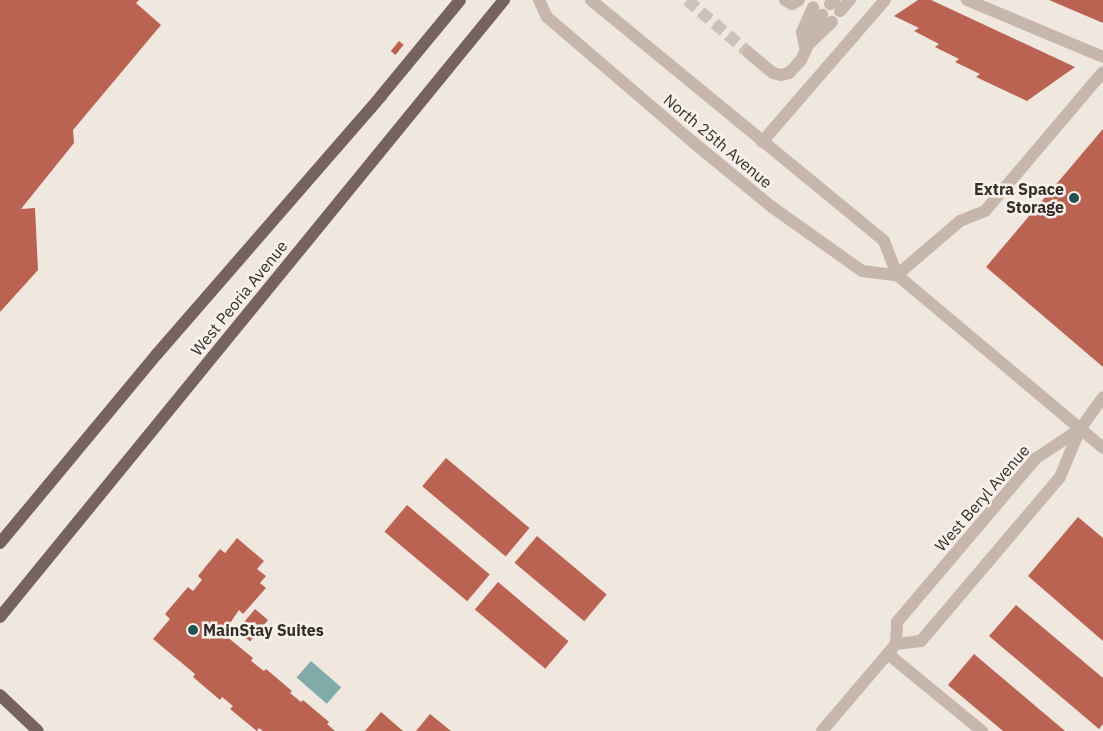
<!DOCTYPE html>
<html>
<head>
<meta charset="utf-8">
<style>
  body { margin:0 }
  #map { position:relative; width:1103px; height:731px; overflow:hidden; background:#f0e7df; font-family:"IBM Plex Sans",sans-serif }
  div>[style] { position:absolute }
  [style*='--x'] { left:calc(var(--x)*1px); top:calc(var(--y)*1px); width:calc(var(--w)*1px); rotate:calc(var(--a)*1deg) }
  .water>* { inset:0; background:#80aba9; transform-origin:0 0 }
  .building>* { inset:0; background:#ba6353; transform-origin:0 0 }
  .minor-tunnel>* { height:12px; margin-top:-6px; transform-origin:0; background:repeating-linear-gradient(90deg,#cbc2bb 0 12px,transparent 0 18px) }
  .minor>* { height:12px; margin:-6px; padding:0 6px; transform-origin:6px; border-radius:6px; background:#c7b6ac }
  .major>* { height:12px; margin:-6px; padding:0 6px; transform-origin:6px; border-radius:6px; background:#77635d }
  .dots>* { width:14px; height:14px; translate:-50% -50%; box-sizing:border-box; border:2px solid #f8f1eb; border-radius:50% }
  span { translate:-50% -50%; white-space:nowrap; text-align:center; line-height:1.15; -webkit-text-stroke:5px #f8f1eb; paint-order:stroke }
  .street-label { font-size:16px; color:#362d2a }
  .poi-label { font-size:16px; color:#362d2a; font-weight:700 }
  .right { translate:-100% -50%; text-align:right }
  .left { translate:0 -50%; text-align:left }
</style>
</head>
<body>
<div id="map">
  <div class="water">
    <i style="left:311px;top:661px;width:40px;height:22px;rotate:41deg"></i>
  </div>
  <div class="building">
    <i style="clip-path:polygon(0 0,139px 0,136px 3px,161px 25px,73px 130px,74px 143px,21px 209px,35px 208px,38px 270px,0 312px)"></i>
    <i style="clip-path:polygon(918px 0,931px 0,1075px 67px,1027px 101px,976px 77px,980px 74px,955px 62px,959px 59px,935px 47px,939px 44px,914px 31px,919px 28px,894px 16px)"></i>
    <i style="clip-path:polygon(1049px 0,1103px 0,1103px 23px)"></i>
    <i style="left:399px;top:41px;width:6px;height:13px;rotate:39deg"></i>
    <i style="clip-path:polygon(1103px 129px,1103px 367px,986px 267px)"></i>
    <i style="left:446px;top:458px;width:109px;height:37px;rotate:40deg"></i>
    <i style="left:407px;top:505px;width:108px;height:35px;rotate:40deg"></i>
    <i style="clip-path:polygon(1078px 517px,1103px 538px,1103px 641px,1028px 576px)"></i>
    <i style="left:537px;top:536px;width:91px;height:35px;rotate:40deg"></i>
    <i style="clip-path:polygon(237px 538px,264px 561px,257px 569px,266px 576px,260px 583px,266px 588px,243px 614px,239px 610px,221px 636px,224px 638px,226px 636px,253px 658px,251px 661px,264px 671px,266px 669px,292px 691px,290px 693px,301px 702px,303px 700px,329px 722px,327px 724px,335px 731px,263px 731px,259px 728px,257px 731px,230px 709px,233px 706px,222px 697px,220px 700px,193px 677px,195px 674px,153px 639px,170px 619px,165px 614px,188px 587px,193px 591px,202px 580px,198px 576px,220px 549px,225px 553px)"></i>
    <i style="left:498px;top:582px;width:92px;height:36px;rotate:40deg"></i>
    <i style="clip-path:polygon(1016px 605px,1103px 678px,1103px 724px,1099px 729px,989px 636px)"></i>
    <i style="left:255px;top:609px;width:17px;height:28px;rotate:40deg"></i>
    <i style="clip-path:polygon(974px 654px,1065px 731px,1003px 731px,948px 685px)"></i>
    <i style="clip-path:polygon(381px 712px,403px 731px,365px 731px)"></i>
    <i style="clip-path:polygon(430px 714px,451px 731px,416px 731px)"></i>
  </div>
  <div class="minor-tunnel">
    <i style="--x:687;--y:0;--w:82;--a:40.5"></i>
  </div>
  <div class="minor">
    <i style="--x:539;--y:0;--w:19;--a:65"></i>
    <i style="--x:547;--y:17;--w:194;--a:40.6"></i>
    <i style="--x:694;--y:143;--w:101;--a:39.4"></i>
    <i style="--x:772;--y:207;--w:110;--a:35.4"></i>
    <i style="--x:862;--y:271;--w:35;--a:7"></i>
    <i style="--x:591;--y:0;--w:379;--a:39.4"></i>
    <i style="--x:884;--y:241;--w:36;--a:69"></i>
    <i style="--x:897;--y:275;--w:269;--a:40"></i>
    <i style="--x:785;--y:0;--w:8;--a:30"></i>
    <i style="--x:792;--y:4;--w:8;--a:-30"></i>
    <i style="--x:967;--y:0;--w:147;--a:22.7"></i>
    <i style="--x:830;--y:4;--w:6;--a:-45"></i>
    <i style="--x:840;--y:11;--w:15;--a:-48"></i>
    <i style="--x:811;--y:42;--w:29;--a:-44"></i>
    <i style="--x:805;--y:47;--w:15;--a:-101"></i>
    <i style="--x:802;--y:32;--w:27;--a:-66"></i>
    <i style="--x:749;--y:53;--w:31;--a:40"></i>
    <i style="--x:773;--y:73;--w:8;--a:14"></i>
    <i style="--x:781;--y:75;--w:8;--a:-14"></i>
    <i style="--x:789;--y:73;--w:18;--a:-47"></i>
    <i style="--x:801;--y:60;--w:50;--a:-65"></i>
    <i style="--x:762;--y:142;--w:188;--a:-49.1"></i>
    <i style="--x:897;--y:275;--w:83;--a:-40.6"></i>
    <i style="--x:960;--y:221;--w:27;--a:-22"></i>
    <i style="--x:985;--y:211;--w:182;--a:-49.7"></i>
    <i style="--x:896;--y:644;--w:25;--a:-7"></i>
    <i style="--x:921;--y:641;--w:215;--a:-49.7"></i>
    <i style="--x:1060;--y:477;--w:52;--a:-67.4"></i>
    <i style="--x:1080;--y:429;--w:39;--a:-54"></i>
    <i style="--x:888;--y:654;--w:122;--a:39.3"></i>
    <i style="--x:822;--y:731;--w:114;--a:-49.6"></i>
    <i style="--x:896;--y:644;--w:22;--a:-87"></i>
    <i style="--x:897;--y:622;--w:214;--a:-49.7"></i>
    <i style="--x:1035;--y:459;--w:54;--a:-33.7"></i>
  </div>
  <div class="major">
    <i style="--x:0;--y:543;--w:246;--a:-50.3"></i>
    <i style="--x:157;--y:354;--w:342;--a:-49"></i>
    <i style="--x:381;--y:96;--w:124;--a:-50.5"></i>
    <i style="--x:0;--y:617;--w:797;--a:-50.76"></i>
    <i style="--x:0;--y:695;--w:52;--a:43.5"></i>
  </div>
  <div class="dots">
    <i style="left:1074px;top:198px;background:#235453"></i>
    <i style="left:193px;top:630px;background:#235453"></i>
  </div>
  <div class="street-label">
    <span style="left:718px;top:141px;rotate:40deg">North 25th Avenue</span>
    <span style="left:239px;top:298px;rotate:-51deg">West Peoria Avenue</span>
    <span style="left:982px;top:498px;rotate:-49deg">West Beryl Avenue</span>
  </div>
  <div class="poi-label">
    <span class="right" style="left:1064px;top:198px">Extra Space<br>Storage</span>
    <span class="left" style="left:203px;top:630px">MainStay Suites</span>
  </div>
</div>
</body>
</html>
